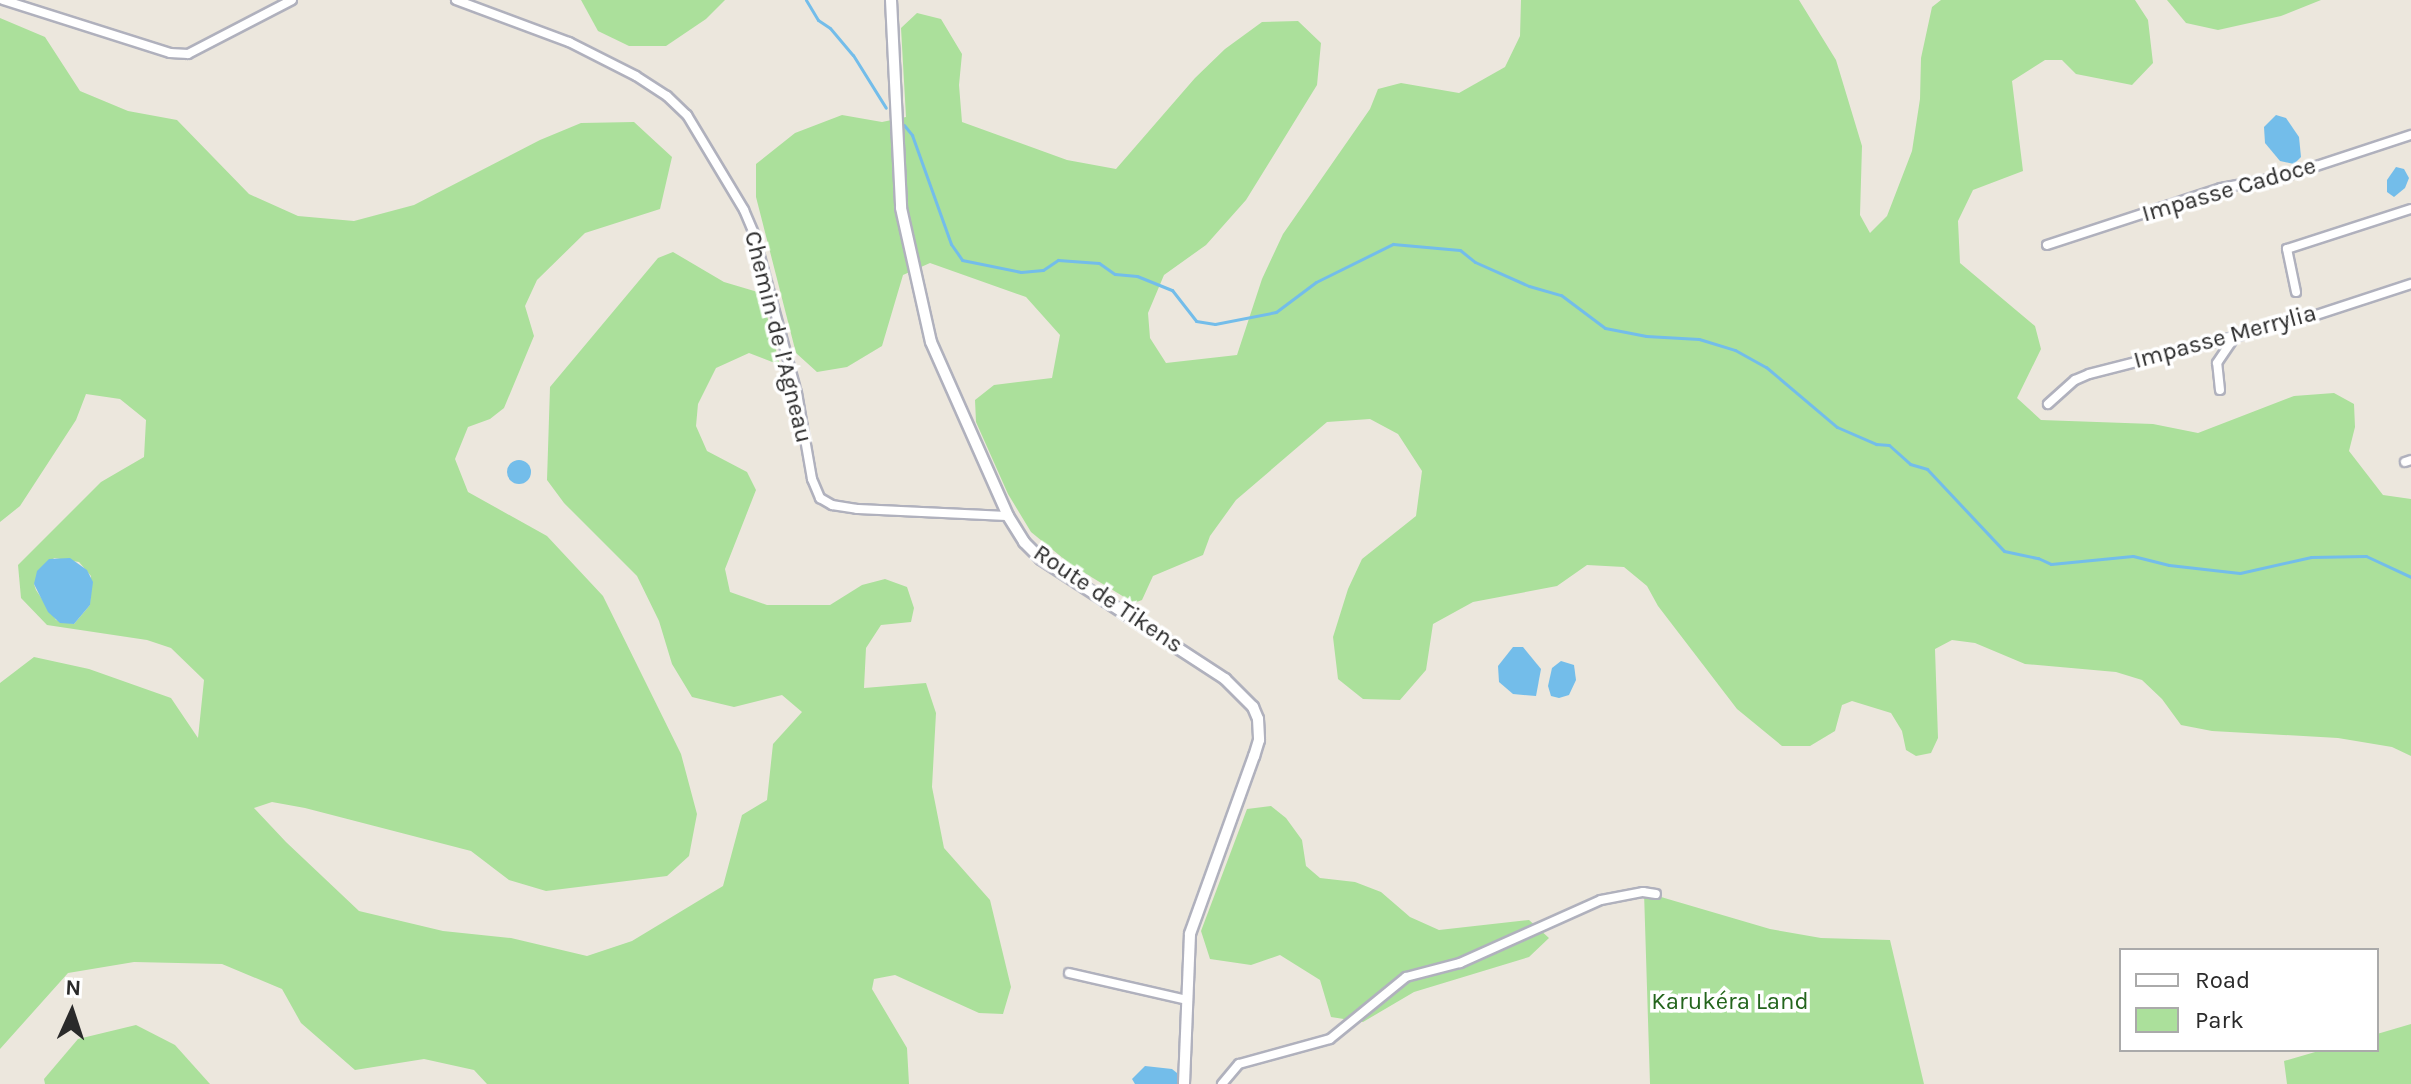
<!DOCTYPE html>
<html>
<head>
<meta charset="utf-8">
<style>
  body { margin:0 }
  #map { position:relative; width:2411px; height:1084px; overflow:hidden; background:#ece7dd; font-family:Karla,sans-serif }
  div>[style] { position:absolute }
  [style*='--x'] { left:calc(var(--x)*1px); top:calc(var(--y)*1px); width:calc(var(--w)*1px); rotate:calc(var(--a)*1deg) }
  .green>* { inset:0; background:#abe09b }
  .water>* { inset:0; background:#73bdea }
  .round { border-radius:50% }
  .stream>* { height:3px; margin:-1.5px; padding:0 1.5px; transform-origin:1.5px; border-radius:1.5px; background:#73bdea }
  .roads { filter:drop-shadow(2px 0 #b0b1bd) drop-shadow(-2px 0 #b0b1bd) drop-shadow(0 2px #b0b1bd) drop-shadow(0 -2px #b0b1bd) }
  .minor>* { height:8px; margin:-4px; padding:0 4px; transform-origin:4px; border-radius:4px; background:#fff }
  .tertiary>* { height:10px; margin:-5px; padding:0 5px; transform-origin:5px; border-radius:5px; background:#fff }
  span { translate:-50% -50%; white-space:nowrap; text-align:center; line-height:1.15; -webkit-text-stroke:7px #fff; paint-order:stroke }
  .street-label { font-size:24px; color:#2a2a2a }
  .park-label { font-size:24px; color:#24651d }
  .legend { position:absolute; left:2119px; top:948px; width:260px; height:104px; box-sizing:border-box; background:#fff; border:2px solid #aaa; margin:0; padding:10px 14px; list-style:none; font-size:24px; color:#2a2a2a }
  .legend li { display:flex; align-items:center; gap:16px; height:40px }
  .legend b { width:40px; border:2px solid #aaa }
  .north { position:absolute; left:32px; top:972px; width:80px; height:80px; -webkit-text-stroke:6px #fff; paint-order:stroke; rotate:3deg; font-size:22px; font-weight:700; line-height:32px; text-align:center; color:#2a2a2a }
  .north::after { content:''; display:block; margin:auto; width:28px; height:36px; background:#2a2a2a; clip-path:polygon(50% 0,100% 100%,50% 72%,0 100%) }
</style>
</head>
<body>
<div id="map">
  <div class="green">
    <i style="clip-path:polygon(581px 0,725px 0,706px 19px,666px 46px,629px 46px,598px 31px)"></i>
    <i style="clip-path:polygon(1521px 0,1799px 0,1836px 60px,1862px 146px,1860px 215px,1870px 233px,1887px 216px,1912px 151px,1920px 99px,1921px 58px,1932px 7px,1941px 0,2135px 0,2148px 20px,2153px 63px,2132px 85px,2076px 74px,2062px 60px,2045px 60px,2012px 81px,2023px 171px,1973px 190px,1958px 221px,1960px 263px,2035px 326px,2041px 349px,2017px 398px,2041px 420px,2153px 424px,2198px 433px,2294px 396px,2334px 393px,2354px 404px,2355px 427px,2349px 451px,2383px 495px,2411px 499px,2411px 756px,2392px 747px,2338px 738px,2212px 731px,2181px 725px,2162px 699px,2142px 680px,2116px 672px,2025px 664px,1975px 643px,1952px 640px,1935px 649px,1938px 738px,1931px 753px,1916px 756px,1906px 750px,1902px 731px,1891px 713px,1852px 701px,1842px 705px,1835px 731px,1810px 746px,1782px 746px,1737px 709px,1658px 606px,1647px 586px,1624px 567px,1587px 565px,1557px 586px,1473px 602px,1433px 624px,1426px 670px,1400px 700px,1363px 699px,1338px 679px,1333px 637px,1348px 589px,1362px 559px,1416px 516px,1422px 471px,1398px 434px,1370px 419px,1327px 422px,1236px 500px,1210px 536px,1203px 555px,1153px 576px,1142px 600px,1134px 603px,1070px 564px,1031px 532px,1008px 494px,976px 422px,975px 400px,994px 385px,1052px 378px,1060px 335px,1026px 297px,930px 263px,903px 275px,882px 346px,847px 367px,817px 372px,796px 353px,756px 197px,756px 164px,795px 133px,842px 115px,882px 122px,906px 117px,901px 28px,917px 13px,941px 19px,962px 54px,959px 85px,962px 122px,1067px 160px,1116px 169px,1195px 78px,1225px 49px,1262px 22px,1298px 21px,1321px 43px,1317px 85px,1246px 200px,1206px 245px,1164px 275px,1148px 313px,1150px 338px,1166px 363px,1237px 355px,1262px 279px,1283px 234px,1370px 109px,1378px 89px,1401px 83px,1459px 93px,1505px 67px,1520px 36px)"></i>
    <i style="clip-path:polygon(2167px 0,2321px 0,2281px 16px,2218px 30px,2186px 23px)"></i>
    <i style="clip-path:polygon(evenodd,0 18px,45px 37px,80px 91px,128px 111px,177px 120px,249px 194px,298px 216px,354px 221px,414px 205px,540px 140px,581px 123px,634px 122px,672px 157px,660px 209px,585px 233px,537px 280px,525px 306px,534px 336px,504px 408px,490px 419px,468px 427px,455px 459px,468px 492px,547px 536px,603px 596px,681px 754px,697px 814px,689px 856px,667px 876px,546px 891px,509px 880px,471px 851px,305px 808px,272px 802px,254px 808px,286px 842px,359px 911px,443px 931px,511px 938px,587px 956px,632px 941px,723px 886px,742px 815px,767px 800px,773px 744px,802px 712px,782px 695px,734px 707px,692px 697px,672px 664px,659px 621px,637px 576px,564px 503px,547px 480px,550px 387px,658px 258px,673px 252px,724px 282px,761px 293px,780px 365px,749px 353px,716px 368px,698px 404px,696px 426px,707px 451px,747px 472px,756px 490px,725px 569px,730px 592px,767px 605px,830px 605px,862px 585px,885px 579px,907px 587px,914px 608px,911px 622px,881px 625px,866px 648px,864px 688px,926px 683px,936px 713px,932px 787px,944px 848px,990px 900px,1011px 987px,1003px 1014px,979px 1013px,895px 975px,874px 979px,872px 989px,907px 1048px,909px 1084px,487px 1084px,474px 1070px,424px 1059px,355px 1070px,301px 1023px,282px 989px,222px 964px,134px 962px,68px 973px,0 1049px,0 683px,34px 657px,89px 669px,171px 698px,198px 738px,204px 680px,171px 648px,147px 640px,47px 625px,21px 598px,18px 565px,101px 482px,144px 457px,146px 420px,120px 399px,86px 394px,76px 420px,20px 506px,0 522px,0 18px,54px 558px,79px 562px,91px 576px,90px 605px,74px 624px,56px 620px,36px 590px,34px 584px,54px 558px)"></i>
    <i style="clip-path:polygon(1271px 806px,1286px 818px,1302px 840px,1306px 866px,1320px 878px,1355px 882px,1381px 892px,1410px 917px,1439px 930px,1529px 920px,1549px 938px,1529px 957px,1414px 992px,1363px 1022px,1331px 1017px,1320px 980px,1280px 955px,1251px 965px,1210px 959px,1201px 931px,1247px 809px)"></i>
    <i style="clip-path:polygon(1644px 892px,1770px 929px,1821px 938px,1890px 940px,1924px 1084px,1650px 1084px)"></i>
    <i style="clip-path:polygon(2411px 1024px,2411px 1084px,2287px 1084px,2284px 1061px,2322px 1050px,2377px 1050px,2377px 1034px)"></i>
    <i style="clip-path:polygon(136px 1025px,175px 1045px,210px 1084px,45px 1084px,44px 1079px,78px 1039px)"></i>
  </div>
  <div class="water">
    <i style="clip-path:polygon(2276px 115px,2286px 118px,2299px 137px,2301px 157px,2294px 164px,2280px 161px,2265px 143px,2264px 127px)"></i>
    <i style="clip-path:polygon(2396px 167px,2404px 169px,2409px 178px,2405px 188px,2394px 197px,2387px 192px,2387px 180px)"></i>
    <i class="round" style="left:507px;top:460px;width:24px;height:24px"></i>
    <i style="clip-path:polygon(70px 558px,87px 570px,93px 582px,90px 605px,74px 624px,60px 623px,48px 612px,34px 584px,37px 571px,49px 559px)"></i>
    <i style="clip-path:polygon(1513px 647px,1523px 647px,1541px 669px,1536px 696px,1513px 694px,1499px 682px,1498px 666px)"></i>
    <i style="clip-path:polygon(1561px 661px,1574px 665px,1576px 680px,1569px 695px,1559px 698px,1551px 696px,1548px 686px,1552px 668px)"></i>
    <i style="clip-path:polygon(1145px 1066px,1172px 1069px,1177px 1073px,1177px 1084px,1135px 1084px,1132px 1079px)"></i>
  </div>
  <div class="stream">
    <i style="--x:806;--y:0;--w:23;--a:59"></i>
    <i style="--x:818;--y:20;--w:14;--a:34"></i>
    <i style="--x:830;--y:28;--w:35;--a:50"></i>
    <i style="--x:853;--y:55;--w:62;--a:58.1"></i>
    <i style="--x:904;--y:125;--w:13;--a:51"></i>
    <i style="--x:912;--y:135;--w:116;--a:70.3"></i>
    <i style="--x:951;--y:244;--w:19;--a:55"></i>
    <i style="--x:962;--y:260;--w:60;--a:11.5"></i>
    <i style="--x:1021;--y:272;--w:22;--a:-5"></i>
    <i style="--x:1043;--y:270;--w:18;--a:-34"></i>
    <i style="--x:1058;--y:260;--w:41;--a:4.2"></i>
    <i style="--x:1099;--y:263;--w:19;--a:35"></i>
    <i style="--x:1115;--y:274;--w:22;--a:5"></i>
    <i style="--x:1137;--y:276;--w:38;--a:22"></i>
    <i style="--x:1172;--y:290;--w:39;--a:52"></i>
    <i style="--x:1196;--y:321;--w:19;--a:9"></i>
    <i style="--x:1215;--y:324;--w:62;--a:-11.1"></i>
    <i style="--x:1276;--y:312;--w:50;--a:-36.9"></i>
    <i style="--x:1316;--y:282;--w:86;--a:-26.3"></i>
    <i style="--x:1393;--y:244;--w:67;--a:5.1"></i>
    <i style="--x:1460;--y:250;--w:19;--a:39"></i>
    <i style="--x:1475;--y:262;--w:59;--a:24"></i>
    <i style="--x:1529;--y:286;--w:33;--a:16"></i>
    <i style="--x:1561;--y:295;--w:55;--a:36.9"></i>
    <i style="--x:1605;--y:328;--w:42;--a:11"></i>
    <i style="--x:1646;--y:336;--w:53;--a:3.2"></i>
    <i style="--x:1699;--y:339;--w:38;--a:17"></i>
    <i style="--x:1735;--y:350;--w:35;--a:29"></i>
    <i style="--x:1766;--y:367;--w:93;--a:40.2"></i>
    <i style="--x:1837;--y:427;--w:43;--a:23.6"></i>
    <i style="--x:1876;--y:444;--w:13;--a:4"></i>
    <i style="--x:1889;--y:445;--w:28;--a:42"></i>
    <i style="--x:1910;--y:464;--w:18;--a:16"></i>
    <i style="--x:1927;--y:469;--w:112;--a:46.8"></i>
    <i style="--x:2004;--y:551;--w:35;--a:12"></i>
    <i style="--x:2038;--y:558;--w:14;--a:25"></i>
    <i style="--x:2051;--y:564;--w:82;--a:-5.6"></i>
    <i style="--x:2133;--y:556;--w:37;--a:14"></i>
    <i style="--x:2169;--y:565;--w:71;--a:6.4"></i>
    <i style="--x:2240;--y:573;--w:73;--a:-12.7"></i>
    <i style="--x:2311;--y:557;--w:55;--a:-1"></i>
    <i style="--x:2366;--y:556;--w:50;--a:25"></i>
  </div>
  <div class="roads">
    <div class="minor">
      <i style="--x:3;--y:0;--w:175;--a:17.6"></i>
      <i style="--x:170;--y:53;--w:18;--a:3"></i>
      <i style="--x:188;--y:54;--w:117;--a:-27.4"></i>
      <i style="--x:456;--y:0;--w:121;--a:20.4"></i>
      <i style="--x:569;--y:42;--w:75;--a:26.9"></i>
      <i style="--x:636;--y:76;--w:37;--a:33"></i>
      <i style="--x:667;--y:96;--w:28;--a:44"></i>
      <i style="--x:687;--y:115;--w:111;--a:59"></i>
      <i style="--x:744;--y:210;--w:26;--a:67"></i>
      <i style="--x:754;--y:234;--w:165;--a:74.9"></i>
      <i style="--x:797;--y:393;--w:87;--a:80.1"></i>
      <i style="--x:812;--y:479;--w:21;--a:67"></i>
      <i style="--x:820;--y:498;--w:14;--a:30"></i>
      <i style="--x:832;--y:505;--w:25;--a:9"></i>
      <i style="--x:857;--y:509;--w:151;--a:2.7"></i>
      <i style="--x:2047;--y:245;--w:183;--a:-18.1"></i>
      <i style="--x:2221;--y:188;--w:66;--a:-10.5"></i>
      <i style="--x:2286;--y:176;--w:132;--a:-18.2"></i>
      <i style="--x:2296;--y:292;--w:44;--a:-101.8"></i>
      <i style="--x:2287;--y:249;--w:130;--a:-17.9"></i>
      <i style="--x:2220;--y:390;--w:27;--a:-96"></i>
      <i style="--x:2217;--y:363;--w:36;--a:-56"></i>
      <i style="--x:2048;--y:404;--w:36;--a:-42"></i>
      <i style="--x:2075;--y:380;--w:15;--a:-23"></i>
      <i style="--x:2089;--y:374;--w:222;--a:-14.3"></i>
      <i style="--x:2304;--y:319;--w:113;--a:-18.1"></i>
      <i style="--x:2405;--y:462;--w:6;--a:-18"></i>
      <i style="--x:1069;--y:973;--w:121;--a:12.9"></i>
      <i style="--x:1222;--y:1084;--w:26;--a:-50"></i>
      <i style="--x:1239;--y:1064;--w:94;--a:-15.4"></i>
      <i style="--x:1330;--y:1039;--w:98;--a:-39.2"></i>
      <i style="--x:1406;--y:977;--w:56;--a:-14.5"></i>
      <i style="--x:1460;--y:963;--w:154;--a:-24.1"></i>
      <i style="--x:1601;--y:900;--w:43;--a:-10.8"></i>
      <i style="--x:1643;--y:892;--w:13;--a:9"></i>
    </div>
    <div class="tertiary">
      <i style="--x:891;--y:0;--w:208;--a:87.2"></i>
      <i style="--x:901;--y:208;--w:137;--a:77.4"></i>
      <i style="--x:931;--y:342;--w:190;--a:66.1"></i>
      <i style="--x:1008;--y:516;--w:31;--a:58"></i>
      <i style="--x:1024;--y:542;--w:24;--a:45"></i>
      <i style="--x:1041;--y:559;--w:220;--a:33.1"></i>
      <i style="--x:1225;--y:679;--w:40;--a:45"></i>
      <i style="--x:1253;--y:707;--w:13;--a:67"></i>
      <i style="--x:1258;--y:719;--w:21;--a:87"></i>
      <i style="--x:1259;--y:740;--w:17;--a:107"></i>
      <i style="--x:1254;--y:756;--w:189;--a:109.8"></i>
      <i style="--x:1190;--y:934;--w:150;--a:92.3"></i>
    </div>
  </div>
  <div class="street-label">
    <span style="left:2229px;top:190px;rotate:-16deg">Impasse Cadoce</span>
    <span style="left:778px;top:337px;rotate:76deg">Chemin de l’Agneau</span>
    <span style="left:2225px;top:337px;rotate:-15deg">Impasse Merrylia</span>
    <span style="left:1108px;top:599px;rotate:34deg">Route de Tikens</span>
  </div>
  <div class="park-label">
    <span style="left:1730px;top:1002px">Karukéra Land</span>
  </div>
  <ul class="legend">
  <li><b style="height:10px;background:#fff"></b>Road</li>
  <li><b style="height:22px;background:#abe09b"></b>Park</li>
  </ul>
  <div class="north">N</div>
</div>
</body>
</html>
